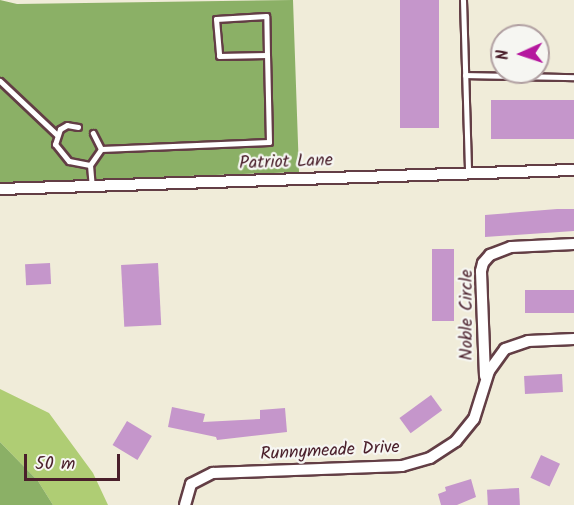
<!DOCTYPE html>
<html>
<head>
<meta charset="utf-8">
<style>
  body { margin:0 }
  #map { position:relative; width:574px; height:505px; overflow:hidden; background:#f0ecd9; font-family:Kalam,sans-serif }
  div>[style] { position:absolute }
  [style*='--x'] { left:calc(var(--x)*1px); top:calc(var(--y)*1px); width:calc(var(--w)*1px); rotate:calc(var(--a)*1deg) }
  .green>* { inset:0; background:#afcd74 }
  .forest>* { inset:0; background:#8bb066 }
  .building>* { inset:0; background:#c596cb; transform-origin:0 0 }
  .roads { filter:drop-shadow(2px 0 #633e45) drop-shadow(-2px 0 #633e45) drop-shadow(0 2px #633e45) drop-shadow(0 -2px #633e45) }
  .lane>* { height:5px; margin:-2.5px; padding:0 2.5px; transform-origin:2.5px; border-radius:2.5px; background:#fff }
  .street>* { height:10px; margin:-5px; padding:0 5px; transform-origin:5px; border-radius:5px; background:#fff }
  span { translate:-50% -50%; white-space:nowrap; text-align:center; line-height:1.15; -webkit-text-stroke:4.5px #f6f6f2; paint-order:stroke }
  .street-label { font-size:18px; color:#4a1f2b }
  .north { position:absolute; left:490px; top:24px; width:60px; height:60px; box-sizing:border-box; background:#f6f6f2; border:2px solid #b1a0a2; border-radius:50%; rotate:267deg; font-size:16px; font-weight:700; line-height:24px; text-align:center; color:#4a1f2b }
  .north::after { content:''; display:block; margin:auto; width:21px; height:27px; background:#b5179e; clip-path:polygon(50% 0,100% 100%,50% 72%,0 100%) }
  .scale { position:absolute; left:24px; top:454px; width:96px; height:27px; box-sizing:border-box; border:3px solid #4a1f2b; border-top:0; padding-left:8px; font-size:18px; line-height:21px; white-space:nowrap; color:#4a1f2b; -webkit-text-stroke:4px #f6f6f2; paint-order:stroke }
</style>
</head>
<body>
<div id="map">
  <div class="green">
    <i style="clip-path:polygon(0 389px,49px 413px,93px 473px,108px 505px,53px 505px,38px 481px,0 442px)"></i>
  </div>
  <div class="forest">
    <i style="clip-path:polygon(0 0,17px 4px,293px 0,299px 172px,0 183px)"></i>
    <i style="clip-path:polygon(0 442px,38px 481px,53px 505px,0 505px)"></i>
  </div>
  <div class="building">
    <i style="left:400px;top:0;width:39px;height:128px"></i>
    <i style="left:574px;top:100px;width:39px;height:83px;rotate:90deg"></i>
    <i style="clip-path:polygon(557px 209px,574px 209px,574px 231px,485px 237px,485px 215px)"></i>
    <i style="left:432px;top:249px;width:22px;height:72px"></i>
    <i style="left:50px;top:263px;width:21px;height:25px;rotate:87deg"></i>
    <i style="left:158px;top:263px;width:62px;height:37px;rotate:87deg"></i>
    <i style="left:574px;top:290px;width:23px;height:49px;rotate:90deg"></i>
    <i style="left:562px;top:374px;width:18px;height:38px;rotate:87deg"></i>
    <i style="left:431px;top:395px;width:19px;height:39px;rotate:54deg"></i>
    <i style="clip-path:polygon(172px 407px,205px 414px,203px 422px,260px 419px,260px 410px,285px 408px,287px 432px,217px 440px,216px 437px,168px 427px)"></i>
    <i style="left:127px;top:421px;width:29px;height:28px;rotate:31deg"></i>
    <i style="left:541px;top:455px;width:21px;height:25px;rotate:25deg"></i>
    <i style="clip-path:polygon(471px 479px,476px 497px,457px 505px,441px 505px,438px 494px,446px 491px,445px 487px)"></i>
    <i style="left:519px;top:488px;width:17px;height:32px;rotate:87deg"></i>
  </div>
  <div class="roads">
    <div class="lane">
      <i style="--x:463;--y:0;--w:173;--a:88.3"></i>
      <i style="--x:465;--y:75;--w:109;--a:1.1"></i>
      <i style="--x:0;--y:81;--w:77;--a:43.4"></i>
      <i style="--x:78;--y:127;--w:11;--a:-170"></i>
      <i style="--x:67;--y:125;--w:8;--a:150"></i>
      <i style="--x:60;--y:129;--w:16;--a:108"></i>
      <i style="--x:55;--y:144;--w:22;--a:51"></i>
      <i style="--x:69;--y:161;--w:21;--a:11"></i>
      <i style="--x:90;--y:165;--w:21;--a:85"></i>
      <i style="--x:101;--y:149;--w:168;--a:-2.4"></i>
      <i style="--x:269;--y:142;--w:87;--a:-91.3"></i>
      <i style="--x:267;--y:55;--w:39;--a:-91"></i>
      <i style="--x:266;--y:16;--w:50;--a:176.6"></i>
      <i style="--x:216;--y:19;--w:37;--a:85"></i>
      <i style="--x:219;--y:56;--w:48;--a:-1.2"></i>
      <i style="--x:90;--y:165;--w:19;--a:-55"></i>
      <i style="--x:101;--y:149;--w:18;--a:-117"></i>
    </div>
    <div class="street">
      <i style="--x:0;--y:189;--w:574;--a:-1.9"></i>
      <i style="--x:485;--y:376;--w:105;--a:-92.2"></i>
      <i style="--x:481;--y:271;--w:8;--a:-76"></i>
      <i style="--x:483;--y:263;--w:11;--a:-49"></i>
      <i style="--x:490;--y:255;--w:22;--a:-21"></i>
      <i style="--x:511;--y:247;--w:63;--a:-2.7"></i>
      <i style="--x:185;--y:505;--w:22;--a:-74"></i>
      <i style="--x:191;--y:484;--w:25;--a:-27"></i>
      <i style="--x:213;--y:473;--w:189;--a:-2.1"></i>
      <i style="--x:402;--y:466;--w:29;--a:-16"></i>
      <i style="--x:430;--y:458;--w:31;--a:-33"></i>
      <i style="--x:456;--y:441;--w:28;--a:-51"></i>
      <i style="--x:474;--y:419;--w:50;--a:-72.6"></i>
      <i style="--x:489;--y:371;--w:27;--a:-54"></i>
      <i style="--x:505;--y:349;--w:24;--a:-19"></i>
      <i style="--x:528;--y:341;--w:46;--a:-2.5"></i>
    </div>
  </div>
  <div class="street-label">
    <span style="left:286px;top:163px;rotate:-2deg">Patriot Lane</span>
    <span style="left:468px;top:315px;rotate:-90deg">Noble Circle</span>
    <span style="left:330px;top:452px;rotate:-3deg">Runnymeade Drive</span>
  </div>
  <div class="north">N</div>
  <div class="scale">50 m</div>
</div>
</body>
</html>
